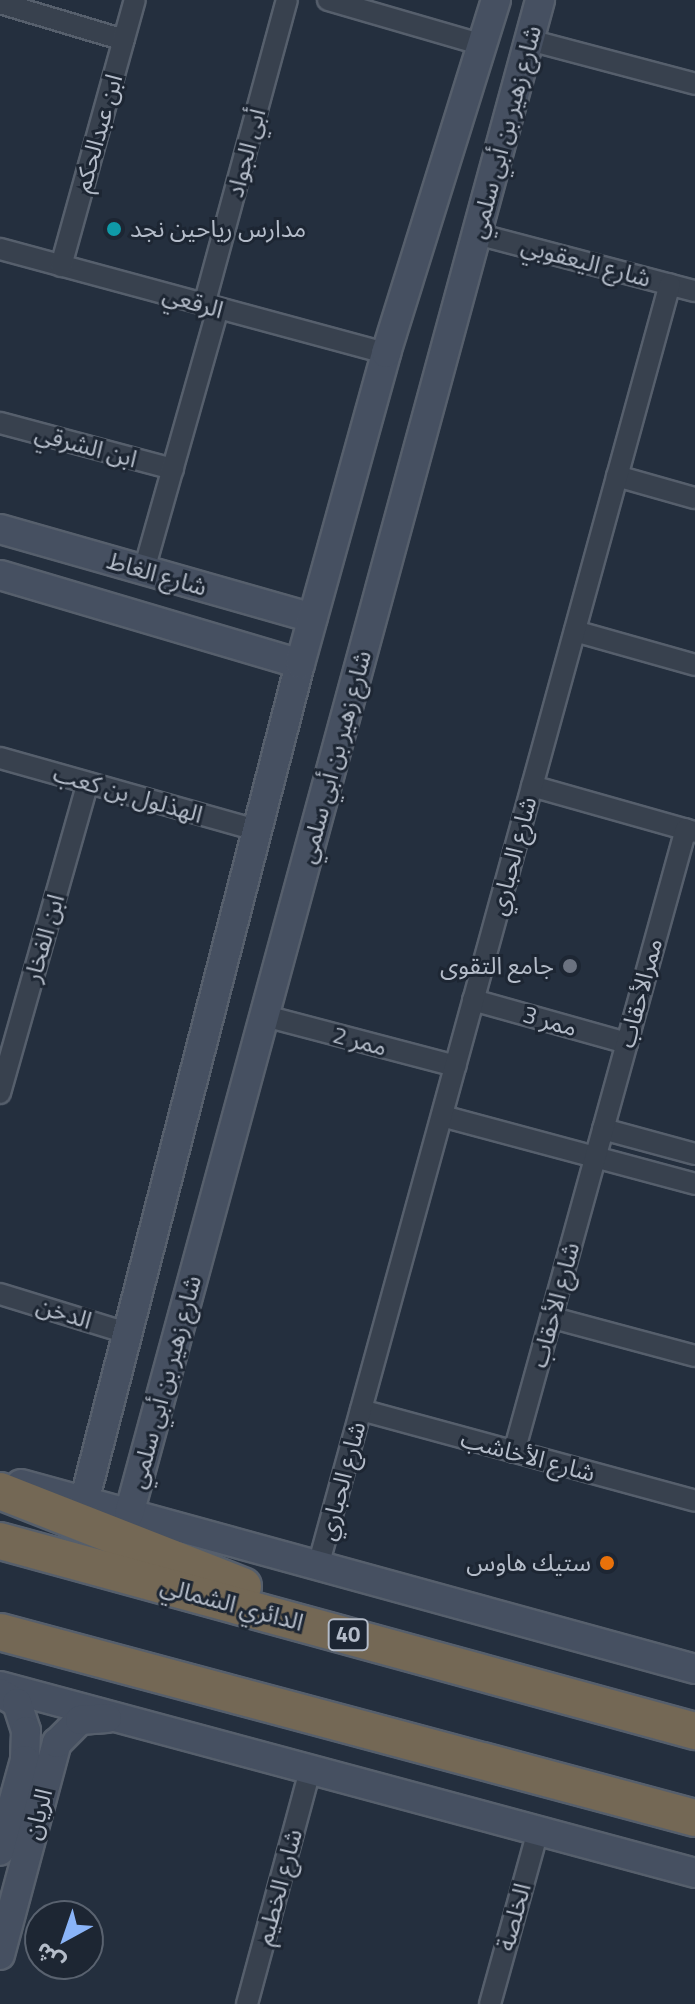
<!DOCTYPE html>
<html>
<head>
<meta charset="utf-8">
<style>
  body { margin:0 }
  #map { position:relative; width:695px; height:2004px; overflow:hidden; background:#242f3e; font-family:"Titillium Web","Noto Sans Arabic",sans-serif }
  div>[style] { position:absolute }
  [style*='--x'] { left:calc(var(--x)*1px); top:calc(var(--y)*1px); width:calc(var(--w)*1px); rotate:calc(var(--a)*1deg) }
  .roads { filter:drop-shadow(2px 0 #565f6c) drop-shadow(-2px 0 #565f6c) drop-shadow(0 2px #565f6c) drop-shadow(0 -2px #565f6c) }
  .street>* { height:20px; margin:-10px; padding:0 10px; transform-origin:10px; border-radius:10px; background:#38414e }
  .secondary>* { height:28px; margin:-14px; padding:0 14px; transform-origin:14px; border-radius:14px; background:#465061 }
  .highway>* { height:36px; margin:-18px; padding:0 18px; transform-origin:18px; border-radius:18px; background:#746855 }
  .dots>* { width:22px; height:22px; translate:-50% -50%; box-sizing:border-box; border:4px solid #1d2633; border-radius:50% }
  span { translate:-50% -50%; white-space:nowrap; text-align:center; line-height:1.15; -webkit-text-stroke:6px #1d2633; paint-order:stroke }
  .shield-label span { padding:2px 6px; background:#1d2633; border:2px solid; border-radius:6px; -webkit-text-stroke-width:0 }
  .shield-label { font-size:22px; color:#b4bcc9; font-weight:700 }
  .street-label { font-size:24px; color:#b4bcc9 }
  .poi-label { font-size:24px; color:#b4bcc9 }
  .left { translate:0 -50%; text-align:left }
  .right { translate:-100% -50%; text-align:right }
  .north { position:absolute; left:24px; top:1900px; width:80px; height:80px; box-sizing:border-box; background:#1d2633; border:2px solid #59626f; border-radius:50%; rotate:220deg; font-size:22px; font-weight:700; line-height:32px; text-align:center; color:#b4bcc9 }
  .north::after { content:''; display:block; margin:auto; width:28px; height:36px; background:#8ab4f8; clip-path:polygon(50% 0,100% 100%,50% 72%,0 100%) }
</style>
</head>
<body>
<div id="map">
  <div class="roads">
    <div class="street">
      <i style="--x:328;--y:0;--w:161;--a:16.2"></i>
      <i style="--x:0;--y:3;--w:129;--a:16.6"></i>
      <i style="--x:529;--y:40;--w:172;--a:14.8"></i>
      <i style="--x:477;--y:234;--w:225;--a:14.7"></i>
      <i style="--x:0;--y:249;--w:400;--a:15.1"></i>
      <i style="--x:61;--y:266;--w:276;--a:-74.5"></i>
      <i style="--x:204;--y:305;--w:316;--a:-74.8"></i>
      <i style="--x:0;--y:423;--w:179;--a:14.9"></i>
      <i style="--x:617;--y:476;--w:81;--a:15.8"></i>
      <i style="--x:144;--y:570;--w:271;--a:-74.2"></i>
      <i style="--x:575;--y:631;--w:125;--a:15.8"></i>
      <i style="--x:0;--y:758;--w:266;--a:15.7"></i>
      <i style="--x:532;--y:786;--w:169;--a:15.8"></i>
      <i style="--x:473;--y:1000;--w:160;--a:15.6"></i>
      <i style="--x:265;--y:1016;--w:197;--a:14.7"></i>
      <i style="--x:0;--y:1093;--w:322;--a:-74.2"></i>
      <i style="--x:442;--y:1116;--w:262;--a:15"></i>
      <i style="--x:603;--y:1129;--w:95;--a:15.2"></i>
      <i style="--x:0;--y:1294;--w:133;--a:17.1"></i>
      <i style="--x:553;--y:1318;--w:147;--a:15"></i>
      <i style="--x:361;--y:1410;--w:346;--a:15.2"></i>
      <i style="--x:514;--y:1452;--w:646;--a:-74.57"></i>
      <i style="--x:318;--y:1566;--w:1329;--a:-74.65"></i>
      <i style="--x:247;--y:2004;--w:242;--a:-74.9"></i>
      <i style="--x:490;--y:2004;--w:180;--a:-74.5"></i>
    </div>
    <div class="secondary">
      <i style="--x:0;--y:529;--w:325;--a:15.9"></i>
      <i style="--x:0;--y:575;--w:313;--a:16.5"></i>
      <i style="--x:21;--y:1484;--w:699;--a:15.35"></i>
      <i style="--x:84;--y:1502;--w:865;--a:-75.55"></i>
      <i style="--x:300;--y:664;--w:323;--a:-74.5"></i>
      <i style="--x:386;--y:353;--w:370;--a:-72.7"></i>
      <i style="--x:129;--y:1514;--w:1569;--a:-74.81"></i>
      <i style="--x:0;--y:1686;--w:720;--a:15.06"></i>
      <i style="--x:0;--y:1693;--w:20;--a:30"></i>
      <i style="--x:17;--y:1703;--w:29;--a:72"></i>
      <i style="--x:26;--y:1731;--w:29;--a:92"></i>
      <i style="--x:25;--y:1760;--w:94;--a:105.4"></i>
      <i style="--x:0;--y:1955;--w:220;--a:-75"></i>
      <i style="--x:57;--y:1743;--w:33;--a:-45"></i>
      <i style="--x:80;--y:1720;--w:27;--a:-4"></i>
    </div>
    <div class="highway">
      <i style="--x:0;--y:1491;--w:261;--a:21.4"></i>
      <i style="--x:0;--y:1541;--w:721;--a:15.29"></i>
      <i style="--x:0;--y:1632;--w:719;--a:14.98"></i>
    </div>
  </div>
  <div class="dots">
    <i style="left:114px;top:229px;background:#0f9aa8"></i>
    <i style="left:570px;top:966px;background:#6b7280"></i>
    <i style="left:607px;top:1563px;background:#e8710a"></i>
  </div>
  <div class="shield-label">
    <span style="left:348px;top:1635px">40</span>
  </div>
  <div class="street-label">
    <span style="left:505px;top:132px;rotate:-75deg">شارع زهير بن أبي سلمي</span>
    <span style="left:98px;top:133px;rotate:-74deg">ابن عبدالحكم</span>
    <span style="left:246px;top:153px;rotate:-75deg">أبي الجواد</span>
    <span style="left:586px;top:262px;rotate:15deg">شارع اليعقوبي</span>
    <span style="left:193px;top:302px;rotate:16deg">الرقعي</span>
    <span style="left:86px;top:446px;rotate:15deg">ابن الشرقي</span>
    <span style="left:157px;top:574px;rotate:16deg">شارع الغاط</span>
    <span style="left:335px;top:757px;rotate:-75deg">شارع زهير بن أبي سلمي</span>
    <span style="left:128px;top:794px;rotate:16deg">الهذلول بن كعب</span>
    <span style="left:513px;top:856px;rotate:-75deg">شارع الحباري</span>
    <span style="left:44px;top:938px;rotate:-74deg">ابن الفخار</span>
    <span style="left:640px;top:993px;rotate:-75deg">ممرالأحقاب</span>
    <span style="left:550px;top:1021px;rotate:16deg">ممر 3</span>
    <span style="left:360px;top:1041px;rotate:15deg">ممر 2</span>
    <span style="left:555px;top:1305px;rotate:-75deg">شارع الأحقاب</span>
    <span style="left:64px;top:1313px;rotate:17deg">الدخن</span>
    <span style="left:165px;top:1382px;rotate:-75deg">شارع زهير بن أبي سلمي</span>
    <span style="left:528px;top:1456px;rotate:15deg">شارع الأخاشب</span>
    <span style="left:342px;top:1481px;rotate:-75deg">شارع الحباري</span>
    <span style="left:232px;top:1604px;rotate:15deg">الدائري الشمالي</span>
    <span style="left:38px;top:1814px;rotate:-75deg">الريان</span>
    <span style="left:279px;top:1887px;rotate:-75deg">شارع الخطيم</span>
    <span style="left:514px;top:1917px;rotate:-75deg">الخلصة</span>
  </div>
  <div class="poi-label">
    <span class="left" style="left:130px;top:229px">مدارس رياحين نجد</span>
    <span class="right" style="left:554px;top:966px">جامع التقوى</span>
    <span class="right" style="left:591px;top:1563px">ستيك هاوس</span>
  </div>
  <div class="north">ش</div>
</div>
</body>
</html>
